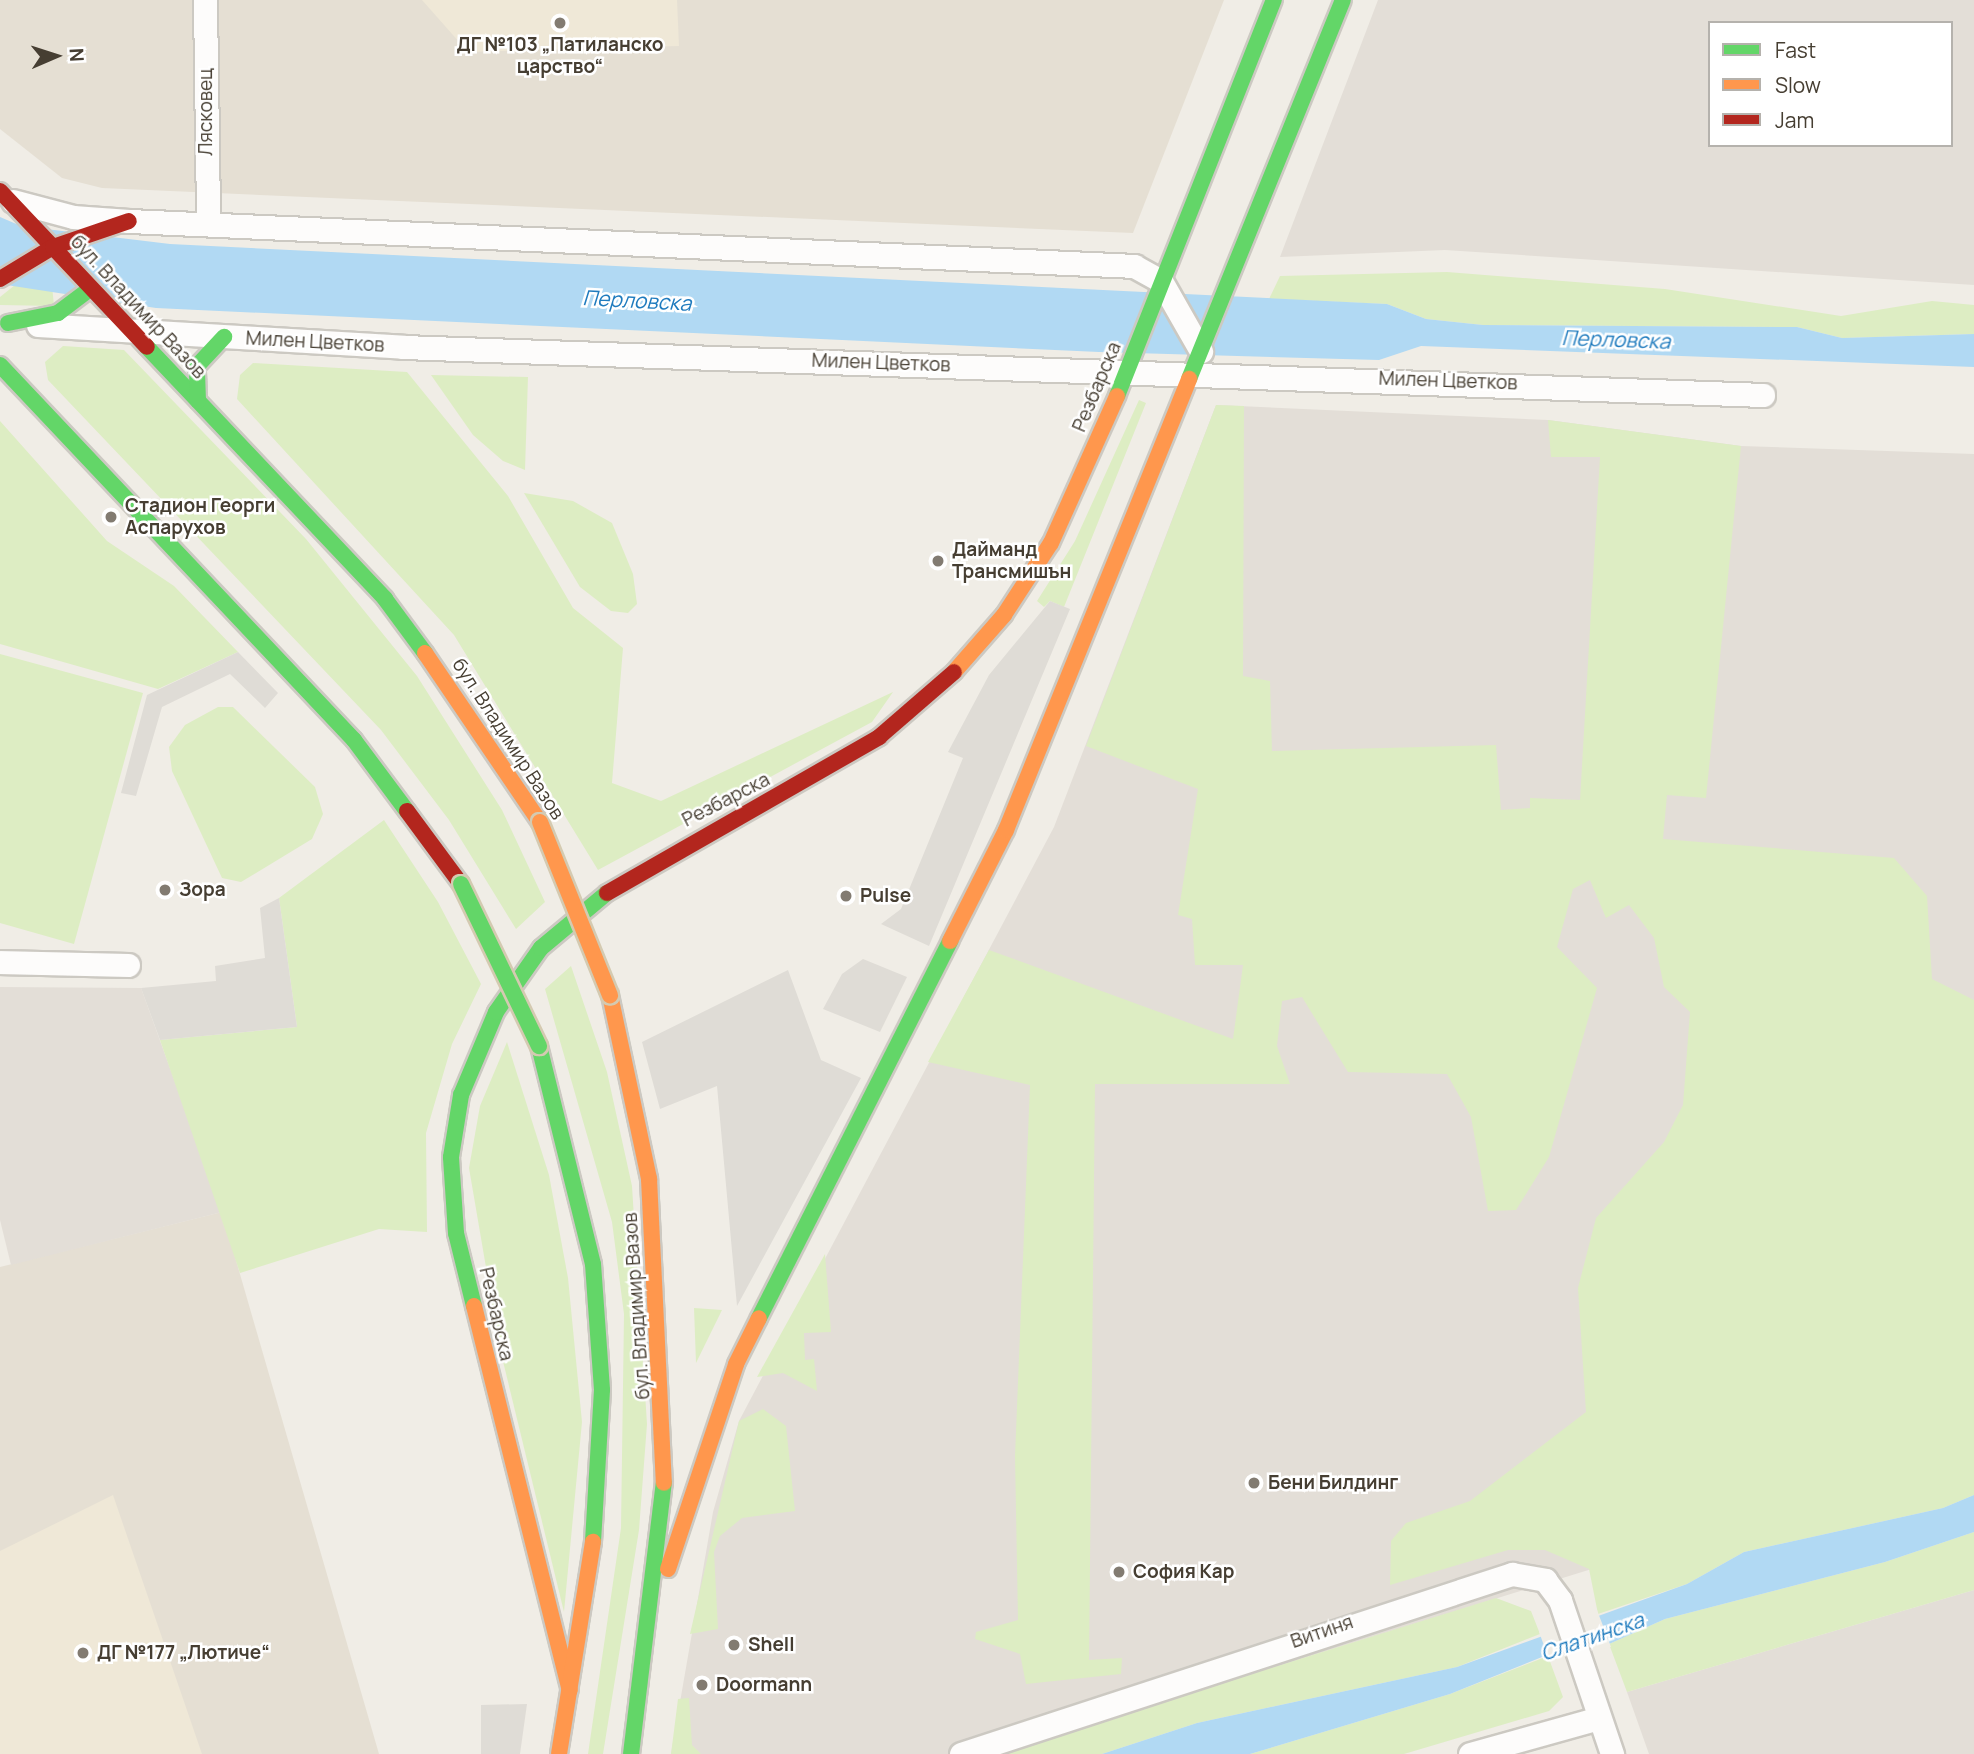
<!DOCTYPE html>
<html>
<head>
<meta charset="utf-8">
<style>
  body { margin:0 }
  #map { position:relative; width:1974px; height:1754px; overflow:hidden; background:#f0ede6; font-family:Manrope,sans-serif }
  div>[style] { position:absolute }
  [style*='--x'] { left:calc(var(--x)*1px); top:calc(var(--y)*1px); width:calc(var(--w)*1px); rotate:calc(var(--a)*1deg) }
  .residential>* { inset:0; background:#e5dfd3 }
  .industrial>* { inset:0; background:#e3ded7 }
  .education>* { inset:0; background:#efe8d7 }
  .green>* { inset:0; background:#ddedc3 }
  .parking>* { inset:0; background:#dfdcd6 }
  .water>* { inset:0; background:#b1d9f3 }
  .pier>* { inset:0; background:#f0ede6 }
  .roads { filter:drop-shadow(2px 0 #ccc9c2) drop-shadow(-2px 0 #ccc9c2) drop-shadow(0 2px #ccc9c2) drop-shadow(0 -2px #ccc9c2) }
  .street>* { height:23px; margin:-11.5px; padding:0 11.5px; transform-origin:11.5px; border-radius:11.5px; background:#fdfcfb }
  .fast>* { height:16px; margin:-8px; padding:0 8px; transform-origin:8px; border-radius:8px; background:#63d668 }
  .slow>* { height:16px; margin:-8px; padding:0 8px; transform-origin:8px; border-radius:8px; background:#ff974d }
  .jam>* { height:16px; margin:-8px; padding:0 8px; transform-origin:8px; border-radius:8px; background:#b3261e }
  .bridges { filter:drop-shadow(2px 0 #d4cab1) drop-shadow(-2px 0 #d4cab1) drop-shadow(0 2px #d4cab1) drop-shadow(0 -2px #d4cab1) }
  .fast-bridge>* { height:16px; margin:-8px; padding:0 8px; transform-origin:8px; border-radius:8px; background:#63d668 }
  .slow-bridge>* { height:16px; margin:-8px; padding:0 8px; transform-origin:8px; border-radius:8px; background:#ff974d }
  .dots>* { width:19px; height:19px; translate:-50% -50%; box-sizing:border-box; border:4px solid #fff; border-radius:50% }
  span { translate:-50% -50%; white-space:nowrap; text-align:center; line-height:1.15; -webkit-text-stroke:5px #fff; paint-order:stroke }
  .poi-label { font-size:19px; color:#463e32; font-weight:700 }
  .left { translate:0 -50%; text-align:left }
  .street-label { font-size:19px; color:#463e32 }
  .water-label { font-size:21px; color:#1f7bbe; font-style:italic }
  .legend { position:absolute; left:1708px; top:21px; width:245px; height:126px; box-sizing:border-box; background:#fff; border:2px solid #b5b2ad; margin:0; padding:9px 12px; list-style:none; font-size:21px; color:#463e32 }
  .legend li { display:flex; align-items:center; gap:14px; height:35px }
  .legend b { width:35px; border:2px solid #b5b2ad }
  .north { position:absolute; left:21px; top:21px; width:70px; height:70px; -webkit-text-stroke:5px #fff; paint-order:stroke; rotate:87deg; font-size:19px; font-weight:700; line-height:28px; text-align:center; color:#463e32 }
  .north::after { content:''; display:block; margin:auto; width:24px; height:32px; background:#463e32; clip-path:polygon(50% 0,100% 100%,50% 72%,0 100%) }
</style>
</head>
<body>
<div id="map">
  <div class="residential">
    <i style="clip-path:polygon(0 0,1224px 0,1133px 233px,102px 188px,62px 178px,0 129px)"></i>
    <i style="clip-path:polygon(222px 1212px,379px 1754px,0 1754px,0 1267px)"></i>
  </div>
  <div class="industrial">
    <i style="clip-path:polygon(evenodd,1378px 0,1974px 0,1974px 285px,1445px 250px,1280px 257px,1378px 0,1710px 23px,1951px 23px,1951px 145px,1710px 145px,1710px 23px)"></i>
    <i style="clip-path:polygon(1216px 405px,1548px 420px,1741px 446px,1974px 454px,1974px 1291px,1669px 1545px,994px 1754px,671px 1754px,713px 1512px,739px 1421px,1054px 827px)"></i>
    <i style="clip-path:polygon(0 987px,141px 988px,222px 1212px,11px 1265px,0 1220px)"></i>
    <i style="clip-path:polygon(1974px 1590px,1974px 1754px,1649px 1754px,1627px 1692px)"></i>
  </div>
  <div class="education">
    <i style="clip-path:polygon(422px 0,677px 0,679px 46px,468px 52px)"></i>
    <i style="clip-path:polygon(113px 1495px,202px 1754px,0 1754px,0 1551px)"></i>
  </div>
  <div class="green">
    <i style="clip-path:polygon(1447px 272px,1665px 289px,1841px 316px,1932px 301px,1974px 305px,1974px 334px,1842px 338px,1797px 327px,1483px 325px,1426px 319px,1387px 304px,1269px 299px,1280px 276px)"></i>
    <i style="clip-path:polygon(51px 275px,54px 306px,0 305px,0 297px,25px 277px)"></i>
    <i style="clip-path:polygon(63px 346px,124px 350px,306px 539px,417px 676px,502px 810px,545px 902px,516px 929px,449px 820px,381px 730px,48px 380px,45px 362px)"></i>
    <i style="clip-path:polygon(253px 363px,407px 372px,508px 496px,573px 608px,623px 648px,612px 783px,661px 801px,893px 692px,872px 722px,598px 870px,454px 635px,237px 399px,240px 375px)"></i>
    <i style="clip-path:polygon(431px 375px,528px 377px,525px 470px,503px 461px,473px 435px)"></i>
    <i style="clip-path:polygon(1139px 400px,1146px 403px,1064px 607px,1050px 601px,1044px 607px,1037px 601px,1075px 541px)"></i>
    <i style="clip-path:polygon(1216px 405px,1244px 406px,1243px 676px,1270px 681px,1272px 751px,1496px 745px,1501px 810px,1530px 808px,1530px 798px,1580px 800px,1600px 457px,1551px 457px,1548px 420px,1741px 446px,1706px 798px,1667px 795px,1663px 839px,1894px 858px,1927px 896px,1932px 979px,1974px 1000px,1974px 1495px,1943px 1508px,1744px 1552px,1687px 1584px,1598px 1614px,1589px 1569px,1545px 1550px,1508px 1550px,1390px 1585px,1391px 1541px,1406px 1523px,1470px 1501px,1586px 1412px,1578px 1288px,1596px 1218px,1664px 1142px,1683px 1105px,1690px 1012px,1664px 987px,1654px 938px,1629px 905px,1606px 918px,1590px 880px,1573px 889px,1557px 947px,1597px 988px,1549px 1157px,1516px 1210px,1488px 1211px,1471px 1117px,1447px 1074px,1348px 1072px,1302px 997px,1282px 1001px,1277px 1046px,1290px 1084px,1095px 1084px,1089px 1660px,1122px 1658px,1121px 1674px,1026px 1684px,1020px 1654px,975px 1639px,976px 1632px,1018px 1620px,1015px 1456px,1030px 1085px,928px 1062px,989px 950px,1233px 1039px,1243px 965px,1195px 965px,1192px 919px,1178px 915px,1198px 789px,1086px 746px)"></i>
    <i style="clip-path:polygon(0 421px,107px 541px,174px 586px,238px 652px,158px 689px,0 644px)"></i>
    <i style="clip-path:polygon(524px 493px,573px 501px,612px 523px,633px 574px,637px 604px,628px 613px,611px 611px,580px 587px)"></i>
    <i style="clip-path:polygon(0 654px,143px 693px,74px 944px,0 923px)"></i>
    <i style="clip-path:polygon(218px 707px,233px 707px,315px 787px,323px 814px,312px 839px,241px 882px,222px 878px,172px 771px,169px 747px,185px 725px)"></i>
    <i style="clip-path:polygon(384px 820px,438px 902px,481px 984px,452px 1044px,426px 1133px,427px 1232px,379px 1229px,240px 1273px,160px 1040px,297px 1027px,279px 898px)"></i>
    <i style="clip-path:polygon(571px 966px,607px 1072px,632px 1186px,647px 1424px,639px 1530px,603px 1754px,588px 1754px,621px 1528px,624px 1314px,612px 1222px,545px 989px)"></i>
    <i style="clip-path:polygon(507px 1042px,549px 1175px,568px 1278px,582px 1422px,564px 1612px,500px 1349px,469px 1168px,480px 1106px)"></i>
    <i style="clip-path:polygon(825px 1254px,831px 1332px,804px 1333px,805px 1360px,814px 1359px,817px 1391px,783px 1373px,757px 1377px)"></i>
    <i style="clip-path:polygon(694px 1308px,722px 1310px,696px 1363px)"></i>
    <i style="clip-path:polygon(763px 1409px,786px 1426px,795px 1511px,742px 1518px,720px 1536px,714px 1552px,718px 1629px,690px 1634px,739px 1421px)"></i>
    <i style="clip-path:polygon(1974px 1532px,1974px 1590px,1627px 1692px,1609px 1644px,1665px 1619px,1885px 1562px)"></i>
    <i style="clip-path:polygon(1496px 1598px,1531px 1611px,1540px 1634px,1457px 1667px,1197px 1723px,1102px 1754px,994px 1754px)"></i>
    <i style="clip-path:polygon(1548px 1656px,1563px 1697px,1549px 1711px,1404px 1754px,1250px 1754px,1450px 1694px)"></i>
    <i style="clip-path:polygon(689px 1698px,692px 1745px,701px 1754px,671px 1754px,678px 1699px)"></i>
  </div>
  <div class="parking">
    <i style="clip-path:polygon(1050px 601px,1070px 609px,929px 946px,881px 924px,901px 909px,963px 758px,948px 752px,989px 675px)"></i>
    <i style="clip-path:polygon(238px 652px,278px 693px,265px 708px,230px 674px,162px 707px,136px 796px,121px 793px,147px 695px)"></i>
    <i style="clip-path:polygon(279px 898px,297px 1027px,160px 1040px,141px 988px,216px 981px,215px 966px,265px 958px,260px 908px)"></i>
    <i style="clip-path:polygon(863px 959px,907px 977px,880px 1032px,823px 1009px,842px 974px)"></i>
    <i style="clip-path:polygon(788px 970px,821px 1060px,861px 1078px,737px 1306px,717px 1086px,660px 1109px,642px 1042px)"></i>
    <i style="clip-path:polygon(527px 1704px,520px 1754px,481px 1754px,481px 1705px)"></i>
  </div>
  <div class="water">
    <i style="clip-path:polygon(0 217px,21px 226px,170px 244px,1387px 304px,1426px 319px,1483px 325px,1797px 327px,1842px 338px,1974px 334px,1974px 367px,1421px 346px,1379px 360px,1099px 352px,156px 308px,0 284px)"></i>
    <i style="clip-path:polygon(1974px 1495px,1974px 1532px,1885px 1562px,1665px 1619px,1609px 1644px,1542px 1657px,1450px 1694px,1250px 1754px,1102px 1754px,1197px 1723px,1457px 1667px,1687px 1584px,1744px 1552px,1943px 1508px)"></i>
  </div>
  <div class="pier">
    <i style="clip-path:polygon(1597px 1610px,1611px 1647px,1549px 1659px,1539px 1632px)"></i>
  </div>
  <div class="roads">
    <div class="street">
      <i style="--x:205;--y:0;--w:224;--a:89.2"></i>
      <i style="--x:13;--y:201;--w:62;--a:14.9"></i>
      <i style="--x:73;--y:217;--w:56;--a:4.1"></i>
      <i style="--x:129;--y:221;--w:1006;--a:2.56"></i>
      <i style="--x:1134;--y:266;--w:31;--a:29"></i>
      <i style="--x:1161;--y:281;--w:81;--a:60.3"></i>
      <i style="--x:38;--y:325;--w:366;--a:3.4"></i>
      <i style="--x:403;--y:347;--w:1361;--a:2.02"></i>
      <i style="--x:0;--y:962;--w:128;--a:1.3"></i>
      <i style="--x:961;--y:1754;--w:580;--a:-18.09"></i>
      <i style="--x:1512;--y:1574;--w:34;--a:10"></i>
      <i style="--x:1545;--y:1580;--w:25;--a:53"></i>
      <i style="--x:1560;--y:1600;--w:163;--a:71.3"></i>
      <i style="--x:1470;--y:1754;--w:134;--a:-15.6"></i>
    </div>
    <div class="fast">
      <i style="--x:8;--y:323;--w:51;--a:-11.3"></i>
      <i style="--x:58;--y:313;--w:41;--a:-37.1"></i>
      <i style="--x:147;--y:347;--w:347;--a:46.6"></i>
      <i style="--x:385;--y:599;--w:67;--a:53.5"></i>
      <i style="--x:0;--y:365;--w:516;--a:46.65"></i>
      <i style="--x:354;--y:740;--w:89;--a:53.3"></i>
      <i style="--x:1189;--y:379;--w:409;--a:-67.9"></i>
      <i style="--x:1117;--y:396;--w:426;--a:-68.4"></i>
      <i style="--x:198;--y:401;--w:35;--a:-92"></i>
      <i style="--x:197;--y:366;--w:40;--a:-47"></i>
      <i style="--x:539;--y:1046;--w:225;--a:76.1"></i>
      <i style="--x:593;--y:1264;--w:126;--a:85.9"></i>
      <i style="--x:602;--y:1390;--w:152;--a:93.4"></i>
      <i style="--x:474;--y:1306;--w:75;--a:-103.9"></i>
      <i style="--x:456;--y:1233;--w:76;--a:-93.8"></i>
      <i style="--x:451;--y:1157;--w:63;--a:-80.8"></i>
      <i style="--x:461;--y:1095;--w:90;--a:-67.1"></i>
      <i style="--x:496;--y:1012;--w:78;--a:-54.9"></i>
      <i style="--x:541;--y:948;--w:86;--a:-39.8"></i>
      <i style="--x:759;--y:1318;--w:423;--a:-63.1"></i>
      <i style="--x:631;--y:1754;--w:273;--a:-83.1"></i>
    </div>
    <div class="slow">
      <i style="--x:425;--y:653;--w:204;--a:55.8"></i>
      <i style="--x:954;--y:672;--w:76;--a:-48.7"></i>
      <i style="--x:1004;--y:615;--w:86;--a:-56.9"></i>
      <i style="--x:1051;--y:543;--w:161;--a:-65.8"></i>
      <i style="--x:950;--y:941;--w:124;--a:-63.2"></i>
      <i style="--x:1006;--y:830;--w:487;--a:-67.9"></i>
      <i style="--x:610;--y:995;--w:188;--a:78"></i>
      <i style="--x:649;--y:1179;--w:304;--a:87.2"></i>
      <i style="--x:474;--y:1306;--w:396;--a:76"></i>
      <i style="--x:668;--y:1569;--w:216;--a:-71.6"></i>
      <i style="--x:736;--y:1364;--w:51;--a:-63.4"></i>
      <i style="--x:559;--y:1754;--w:215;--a:-80.9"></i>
    </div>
    <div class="jam">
      <i style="--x:0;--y:191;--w:214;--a:46.7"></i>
      <i style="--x:0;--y:279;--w:62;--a:-31.1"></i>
      <i style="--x:53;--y:247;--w:80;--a:-18.9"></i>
      <i style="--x:407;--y:811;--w:91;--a:53.5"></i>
      <i style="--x:607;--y:893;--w:314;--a:-29.8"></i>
      <i style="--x:879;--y:737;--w:99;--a:-40.9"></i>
    </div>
  </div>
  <div class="bridges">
    <div class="fast-bridge">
      <i style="--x:461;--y:884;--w:180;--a:64.3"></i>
    </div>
    <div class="slow-bridge">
      <i style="--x:540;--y:822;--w:187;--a:68"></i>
    </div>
  </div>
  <div class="dots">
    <i style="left:560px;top:23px;background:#827b71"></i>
    <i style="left:111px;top:517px;background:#827b71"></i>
    <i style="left:938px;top:561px;background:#827b71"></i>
    <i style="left:165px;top:890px;background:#827b71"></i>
    <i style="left:846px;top:896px;background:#827b71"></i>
    <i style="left:1254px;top:1483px;background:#827b71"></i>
    <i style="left:1119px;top:1572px;background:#827b71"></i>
    <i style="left:734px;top:1645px;background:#827b71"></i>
    <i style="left:83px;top:1653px;background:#827b71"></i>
    <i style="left:702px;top:1685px;background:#827b71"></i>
  </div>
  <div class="poi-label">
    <span style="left:560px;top:56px">ДГ №103 „Патиланско<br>царство“</span>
    <span class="left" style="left:125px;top:517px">Стадион Георги<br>Аспарухов</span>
    <span class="left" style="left:952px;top:561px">Дайманд<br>Трансмишън</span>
    <span class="left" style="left:179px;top:890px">Зора</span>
    <span class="left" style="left:860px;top:896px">Pulse</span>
    <span class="left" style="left:1268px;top:1483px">Бени Билдинг</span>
    <span class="left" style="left:1133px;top:1572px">София Кар</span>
    <span class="left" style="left:748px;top:1645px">Shell</span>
    <span class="left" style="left:97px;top:1653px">ДГ №177 „Лютиче“</span>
    <span class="left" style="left:716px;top:1685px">Doormann</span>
  </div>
  <div class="street-label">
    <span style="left:206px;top:112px;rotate:-90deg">Лясковец</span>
    <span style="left:138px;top:307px;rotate:47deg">бул. Владимир Вазов</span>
    <span style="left:315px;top:342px;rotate:3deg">Милен Цветков</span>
    <span style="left:881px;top:363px;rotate:2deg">Милен Цветков</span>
    <span style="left:1448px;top:381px;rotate:2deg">Милен Цветков</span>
    <span style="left:1097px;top:387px;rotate:-67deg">Резбарска</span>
    <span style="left:508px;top:739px;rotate:57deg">бул. Владимир Вазов</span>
    <span style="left:726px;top:800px;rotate:-27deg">Резбарска</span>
    <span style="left:637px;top:1306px;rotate:-94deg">бул. Владимир Вазов</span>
    <span style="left:496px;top:1314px;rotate:77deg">Резбарска</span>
    <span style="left:1322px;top:1632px;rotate:-19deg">Витиня</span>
  </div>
  <div class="water-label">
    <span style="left:637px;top:300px;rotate:3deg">Перловска</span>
    <span style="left:1616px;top:339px;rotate:2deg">Перловска</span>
    <span style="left:1592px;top:1636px;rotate:-19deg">Слатинска</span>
  </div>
  <ul class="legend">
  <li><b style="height:9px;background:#63d668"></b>Fast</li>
  <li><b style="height:9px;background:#ff974d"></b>Slow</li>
  <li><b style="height:9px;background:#b3261e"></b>Jam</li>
  </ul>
  <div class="north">N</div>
</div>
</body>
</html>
